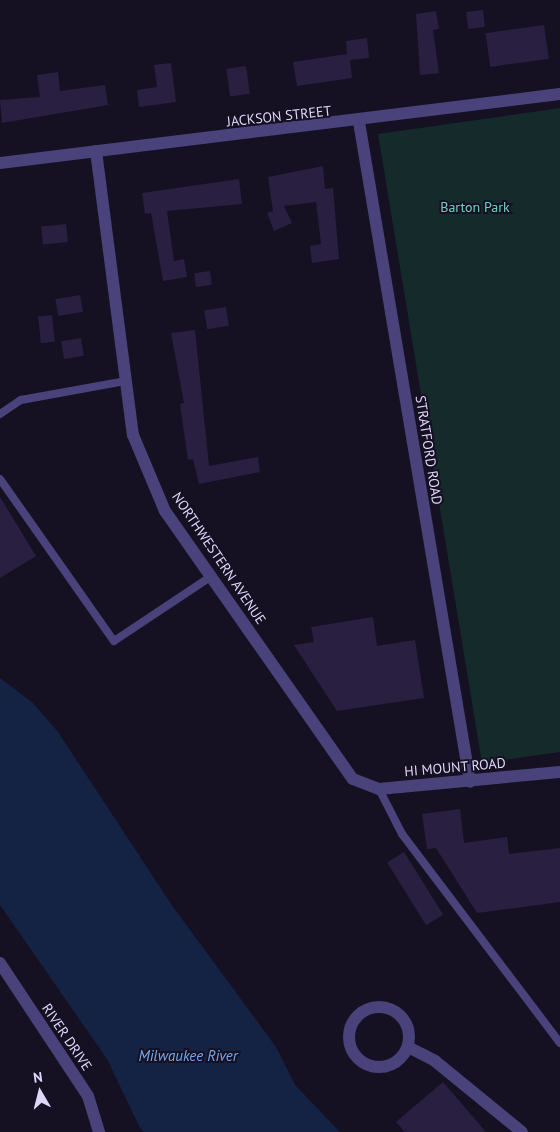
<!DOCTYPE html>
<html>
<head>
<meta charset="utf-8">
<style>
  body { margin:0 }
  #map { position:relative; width:560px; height:1132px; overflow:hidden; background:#161122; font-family:"PT Sans",sans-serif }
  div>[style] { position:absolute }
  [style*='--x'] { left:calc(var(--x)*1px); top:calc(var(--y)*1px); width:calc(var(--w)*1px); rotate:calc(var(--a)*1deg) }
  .green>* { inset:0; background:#152a2b }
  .water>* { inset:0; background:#142243 }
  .building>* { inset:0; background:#291f41; transform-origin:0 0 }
  .lane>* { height:8px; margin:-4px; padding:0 4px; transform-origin:4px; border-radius:4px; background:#49427b }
  .street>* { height:12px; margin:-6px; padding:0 6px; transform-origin:6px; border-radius:6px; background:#49427b }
  .street>.ring { margin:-6px; padding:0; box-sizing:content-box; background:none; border:12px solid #49427b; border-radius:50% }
  span { translate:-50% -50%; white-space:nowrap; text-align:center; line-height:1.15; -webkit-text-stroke:4px #161122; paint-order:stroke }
  .street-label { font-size:14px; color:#ded7fa }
  .park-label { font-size:14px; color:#6cd1c1 }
  .water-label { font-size:15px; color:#72a9ed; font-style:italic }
  .north { position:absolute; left:15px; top:1067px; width:50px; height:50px; -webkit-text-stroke:4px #161122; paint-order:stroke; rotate:352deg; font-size:14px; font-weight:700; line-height:20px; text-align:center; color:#ded7fa }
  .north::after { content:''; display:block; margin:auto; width:18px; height:22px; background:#ded7fa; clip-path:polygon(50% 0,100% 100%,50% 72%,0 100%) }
</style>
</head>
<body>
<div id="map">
  <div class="green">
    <i style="clip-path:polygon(560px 108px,560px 752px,482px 763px,378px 134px)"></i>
  </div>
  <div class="water">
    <i style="clip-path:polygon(0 678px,33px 703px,58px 732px,171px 904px,276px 1047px,295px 1085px,340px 1132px,144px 1132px,140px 1128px,107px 1059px,0 905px)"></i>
  </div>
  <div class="building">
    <i style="left:483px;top:10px;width:17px;height:17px;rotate:83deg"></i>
    <i style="clip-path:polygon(436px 11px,439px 29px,433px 30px,439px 73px,420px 75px,416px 14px)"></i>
    <i style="left:544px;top:25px;width:34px;height:59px;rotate:82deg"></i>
    <i style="clip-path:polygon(367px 38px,369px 58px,350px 60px,352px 78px,297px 86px,293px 62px,347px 54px,346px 41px)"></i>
    <i style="clip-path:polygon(171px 63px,176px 102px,139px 107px,137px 90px,157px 87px,154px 65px)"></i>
    <i style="left:246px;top:66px;width:28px;height:20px;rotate:82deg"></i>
    <i style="clip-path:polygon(58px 72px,60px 91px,105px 85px,108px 105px,2px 123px,0 100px,40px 97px,37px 75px)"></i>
    <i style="clip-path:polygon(323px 166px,325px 189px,333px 188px,339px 259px,312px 263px,310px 246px,321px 244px,316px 202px,284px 206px,292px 223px,274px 231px,267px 213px,273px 211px,268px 177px)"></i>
    <i style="clip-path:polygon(239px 179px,242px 204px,167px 211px,174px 261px,184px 259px,187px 277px,163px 281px,151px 213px,145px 214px,142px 193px)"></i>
    <i style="left:66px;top:224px;width:18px;height:25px;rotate:84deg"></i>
    <i style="left:210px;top:271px;width:14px;height:16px;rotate:82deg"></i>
    <i style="left:80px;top:295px;width:17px;height:25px;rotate:80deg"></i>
    <i style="left:226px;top:307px;width:19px;height:22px;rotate:81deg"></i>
    <i style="left:52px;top:315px;width:27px;height:14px;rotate:84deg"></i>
    <i style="clip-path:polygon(195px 330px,209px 466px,258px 457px,260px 472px,199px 484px,193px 459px,188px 460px,180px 404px,184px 403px,171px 333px)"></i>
    <i style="left:81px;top:338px;width:18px;height:20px;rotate:81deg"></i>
    <i style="clip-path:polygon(0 497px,36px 556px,0 578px)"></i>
    <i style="clip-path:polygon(373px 617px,377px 646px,415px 640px,424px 698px,337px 711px,294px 645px,314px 642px,311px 627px)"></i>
    <i style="clip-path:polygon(460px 809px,464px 843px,507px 837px,509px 854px,560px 848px,560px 902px,477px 913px,436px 848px,427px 849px,422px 814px)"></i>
    <i style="left:404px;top:852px;width:74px;height:20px;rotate:58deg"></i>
    <i style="clip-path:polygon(443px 1082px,486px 1132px,405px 1132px,396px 1122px)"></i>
  </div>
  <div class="lane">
    <i style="--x:0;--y:414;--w:25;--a:-34"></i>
    <i style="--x:21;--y:400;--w:107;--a:-10.3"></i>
    <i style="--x:0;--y:479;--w:198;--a:54.9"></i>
    <i style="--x:114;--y:641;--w:118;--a:-33.6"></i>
    <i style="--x:379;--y:789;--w:51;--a:62.9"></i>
    <i style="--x:402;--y:834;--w:262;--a:52.9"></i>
  </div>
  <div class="street">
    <i style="--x:359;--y:122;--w:669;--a:80.45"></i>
    <i style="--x:96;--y:151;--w:286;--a:82.6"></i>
    <i style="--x:133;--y:435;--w:82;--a:67.2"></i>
    <i style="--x:165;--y:511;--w:327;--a:55"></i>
    <i style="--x:353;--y:779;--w:28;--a:21"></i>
    <i style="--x:379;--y:789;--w:182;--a:-5.4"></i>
    <i style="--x:0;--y:163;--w:564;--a:-7.02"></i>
    <i style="--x:0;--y:963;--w:159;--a:56.5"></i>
    <i style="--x:88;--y:1096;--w:38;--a:73"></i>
    <i class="ring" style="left:349px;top:1007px;width:48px;height:48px"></i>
    <i style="--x:408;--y:1047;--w:30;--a:27"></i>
    <i style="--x:435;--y:1061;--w:112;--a:39.2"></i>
  </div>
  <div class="street-label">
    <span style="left:279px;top:116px;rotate:-6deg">JACKSON STREET</span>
    <span style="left:429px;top:450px;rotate:81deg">STRATFORD ROAD</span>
    <span style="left:219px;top:558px;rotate:56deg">NORTHWESTERN AVENUE</span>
    <span style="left:455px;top:767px;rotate:-5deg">HI MOUNT ROAD</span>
    <span style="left:67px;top:1037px;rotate:56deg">RIVER DRIVE</span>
  </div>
  <div class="park-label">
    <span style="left:475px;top:207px">Barton Park</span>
  </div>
  <div class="water-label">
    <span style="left:188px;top:1056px">Milwaukee River</span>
  </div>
  <div class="north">N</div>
</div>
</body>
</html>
